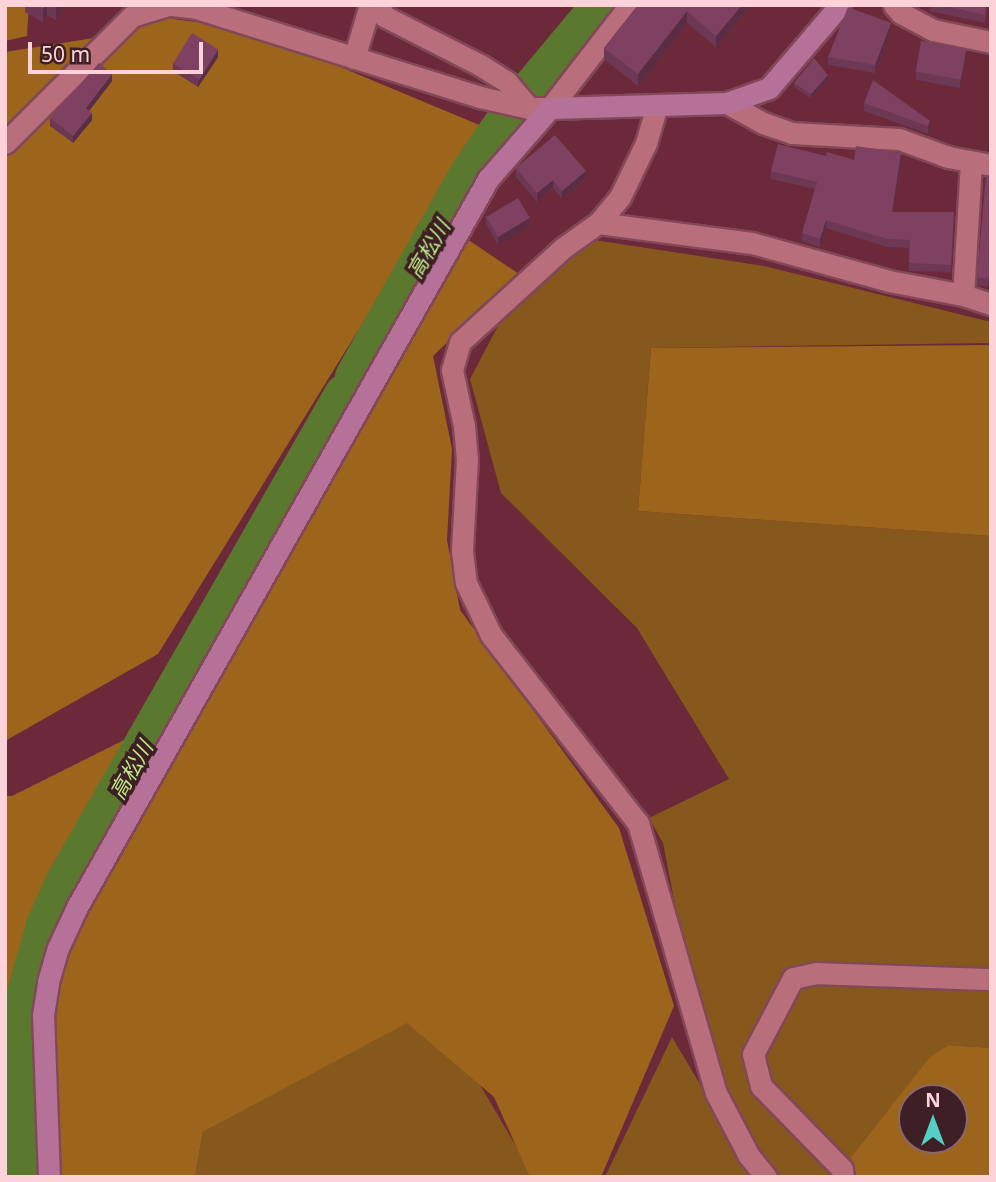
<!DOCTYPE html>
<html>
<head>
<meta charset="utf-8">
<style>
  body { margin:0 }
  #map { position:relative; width:996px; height:1182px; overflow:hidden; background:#6c2939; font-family:"Noto Sans","Noto Sans JP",sans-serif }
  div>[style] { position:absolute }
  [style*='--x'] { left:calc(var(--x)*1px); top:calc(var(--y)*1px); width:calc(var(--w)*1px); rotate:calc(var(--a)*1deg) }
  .green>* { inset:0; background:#86581c }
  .forest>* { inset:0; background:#9c651b }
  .river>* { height:42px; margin:-21px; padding:0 21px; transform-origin:21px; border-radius:21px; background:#5a792e }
  .roads { filter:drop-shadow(2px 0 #824858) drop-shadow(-2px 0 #824858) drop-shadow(0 2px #824858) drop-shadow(0 -2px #824858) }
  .street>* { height:21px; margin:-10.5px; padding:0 10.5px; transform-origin:10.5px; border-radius:10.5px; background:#b86e7b }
  .secondary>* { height:21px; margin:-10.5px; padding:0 10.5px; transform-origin:10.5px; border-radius:10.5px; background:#b67198 }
  .wall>* { inset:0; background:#6d3854 }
  .shaded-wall>* { inset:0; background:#592e45 }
  .building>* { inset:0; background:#7f4162; transform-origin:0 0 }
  span { translate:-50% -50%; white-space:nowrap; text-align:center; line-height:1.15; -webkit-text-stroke:7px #3d1f25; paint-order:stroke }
  .water-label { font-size:21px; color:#bdec84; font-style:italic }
  .frame { position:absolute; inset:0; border:7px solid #fdd3d9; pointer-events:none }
  .north { position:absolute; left:898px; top:1084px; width:70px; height:70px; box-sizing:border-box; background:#3d1f25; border:2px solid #8a676d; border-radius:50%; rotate:0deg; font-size:19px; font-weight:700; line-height:28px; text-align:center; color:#fdd3d9 }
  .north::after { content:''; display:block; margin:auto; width:24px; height:32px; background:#55cec5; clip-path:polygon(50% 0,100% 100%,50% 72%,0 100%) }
  .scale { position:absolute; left:28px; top:42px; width:175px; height:32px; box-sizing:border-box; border:4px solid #fdd3d9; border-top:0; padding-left:9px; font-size:21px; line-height:24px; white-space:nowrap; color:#fdd3d9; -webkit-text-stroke:5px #3d1f25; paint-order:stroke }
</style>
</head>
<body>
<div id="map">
  <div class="green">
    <i style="clip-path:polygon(588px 239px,764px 266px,991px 322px,991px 343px,651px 348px,638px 511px,991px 536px,991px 1048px,949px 1045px,853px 1177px,774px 1177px,702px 1043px,663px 843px,649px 818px,729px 779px,637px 628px,501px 493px,470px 379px,498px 326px)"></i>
    <i style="clip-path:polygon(407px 1022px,479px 1083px,534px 1177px,195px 1177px,203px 1132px)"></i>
    <i style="clip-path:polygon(672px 1037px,755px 1177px,605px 1177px)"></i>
  </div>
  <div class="forest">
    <i style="clip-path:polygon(5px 5px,29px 5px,27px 36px,5px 41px)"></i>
    <i style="clip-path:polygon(160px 17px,202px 23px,307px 53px,484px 127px,158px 654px,5px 741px,5px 52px,113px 35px)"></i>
    <i style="clip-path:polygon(464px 237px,519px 274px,433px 356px,452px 449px,447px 540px,460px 610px,619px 828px,674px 1006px,601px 1177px,530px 1177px,494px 1097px,407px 1023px,203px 1132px,195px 1177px,5px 1177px,5px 796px,12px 796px,158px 723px,235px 625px)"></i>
    <i style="clip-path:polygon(991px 345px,991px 536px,638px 511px,651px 348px)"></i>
    <i style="clip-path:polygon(evenodd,949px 1045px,991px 1048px,991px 1177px,844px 1177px,842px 1169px,930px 1057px,949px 1045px,912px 1098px,954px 1098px,954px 1140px,912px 1140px,912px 1098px)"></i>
  </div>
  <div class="river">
    <i style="--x:531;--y:91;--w:112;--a:-50.1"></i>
    <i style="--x:356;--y:377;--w:236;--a:-60.5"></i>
    <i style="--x:472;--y:172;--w:58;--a:-55.5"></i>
    <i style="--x:25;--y:1177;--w:137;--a:-91.3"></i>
    <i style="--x:22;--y:1040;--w:37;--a:-85"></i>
    <i style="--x:25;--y:1003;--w:80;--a:-74.1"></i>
    <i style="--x:47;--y:926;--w:47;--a:-66.2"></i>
    <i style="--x:66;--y:883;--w:562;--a:-60.24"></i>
  </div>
  <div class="roads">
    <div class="street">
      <i style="--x:172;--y:5;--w:24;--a:7"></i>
      <i style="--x:196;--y:8;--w:298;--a:17.4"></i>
      <i style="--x:480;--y:97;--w:50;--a:12.7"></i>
      <i style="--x:529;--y:108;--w:21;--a:0"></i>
      <i style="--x:550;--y:108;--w:130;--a:-52.2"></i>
      <i style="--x:378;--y:5;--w:13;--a:61"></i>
      <i style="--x:384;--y:16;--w:108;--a:27"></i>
      <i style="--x:480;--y:65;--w:32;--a:32"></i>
      <i style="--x:507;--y:82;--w:34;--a:50"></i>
      <i style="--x:894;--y:5;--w:11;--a:49"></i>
      <i style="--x:901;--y:13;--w:36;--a:28"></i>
      <i style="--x:933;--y:30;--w:59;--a:11.7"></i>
      <i style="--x:354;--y:58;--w:55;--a:-73.2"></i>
      <i style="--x:727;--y:103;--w:41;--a:29.1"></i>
      <i style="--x:763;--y:123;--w:31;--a:19"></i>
      <i style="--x:792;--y:133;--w:107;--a:3.2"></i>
      <i style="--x:899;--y:139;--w:52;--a:20.2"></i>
      <i style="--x:948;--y:157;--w:44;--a:10.5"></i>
      <i style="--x:657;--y:105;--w:40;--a:106"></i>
      <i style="--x:646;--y:143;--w:60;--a:115.7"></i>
      <i style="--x:620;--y:197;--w:34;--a:130"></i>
      <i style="--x:598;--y:223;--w:43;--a:144.5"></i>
      <i style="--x:563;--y:248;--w:139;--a:137.6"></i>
      <i style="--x:460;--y:342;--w:29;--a:106"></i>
      <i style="--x:452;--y:370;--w:57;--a:77.9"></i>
      <i style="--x:464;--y:426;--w:32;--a:85"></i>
      <i style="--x:467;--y:458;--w:93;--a:93.1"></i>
      <i style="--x:462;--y:551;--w:32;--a:83"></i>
      <i style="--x:466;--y:583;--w:58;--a:64.3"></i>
      <i style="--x:491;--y:635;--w:239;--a:52"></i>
      <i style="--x:638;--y:823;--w:281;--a:73.9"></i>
      <i style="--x:716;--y:1093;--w:71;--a:62.4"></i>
      <i style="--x:749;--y:1156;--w:27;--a:51"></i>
      <i style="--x:5;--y:143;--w:180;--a:-45"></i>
      <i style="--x:132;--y:16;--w:39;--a:-17"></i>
      <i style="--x:971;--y:162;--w:133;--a:93.4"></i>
      <i style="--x:963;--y:295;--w:29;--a:18"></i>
      <i style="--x:598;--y:223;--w:155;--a:7.4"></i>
      <i style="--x:752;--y:243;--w:142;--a:15.5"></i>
      <i style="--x:889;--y:281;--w:75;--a:10.7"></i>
      <i style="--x:843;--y:1177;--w:8;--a:-97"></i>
      <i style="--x:842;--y:1169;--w:116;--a:-134.3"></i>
      <i style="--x:761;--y:1086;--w:33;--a:-104"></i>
      <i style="--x:753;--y:1054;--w:86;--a:-62.2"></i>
      <i style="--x:793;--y:978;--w:24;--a:-12"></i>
      <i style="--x:816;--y:973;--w:175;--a:2"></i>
    </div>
    <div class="secondary">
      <i style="--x:49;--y:1177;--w:162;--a:-92.1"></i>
      <i style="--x:43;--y:1015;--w:33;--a:-81"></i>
      <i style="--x:48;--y:982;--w:35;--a:-74"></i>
      <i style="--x:58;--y:948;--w:45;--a:-65.1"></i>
      <i style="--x:77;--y:907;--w:836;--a:-60.55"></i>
      <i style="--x:488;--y:179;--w:94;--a:-48.9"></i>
      <i style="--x:550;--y:108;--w:177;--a:-1.6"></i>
      <i style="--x:727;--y:103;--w:45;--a:-19.7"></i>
      <i style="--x:769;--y:88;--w:109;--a:-49.5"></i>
    </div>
  </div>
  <div class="wall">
    <i style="clip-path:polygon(25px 5px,64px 5px,56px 20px,47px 15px,43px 22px,25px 12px)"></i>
    <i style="clip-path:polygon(638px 5px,751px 5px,716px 47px,687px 23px,638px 86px,604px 59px,604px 48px)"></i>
    <i style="clip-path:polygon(930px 5px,987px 5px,985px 23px,930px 11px)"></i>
    <i style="clip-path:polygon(891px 31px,875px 73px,828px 65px,828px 57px)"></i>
    <i style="clip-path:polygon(218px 57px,198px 87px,173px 71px,173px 63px)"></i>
    <i style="clip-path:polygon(966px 57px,960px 88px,916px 80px,916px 72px)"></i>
    <i style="clip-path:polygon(828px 80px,811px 98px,794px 87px,794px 83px)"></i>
    <i style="clip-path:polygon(112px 81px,89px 111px,92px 120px,73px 143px,50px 126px,50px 118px)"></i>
    <i style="clip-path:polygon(864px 103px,930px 121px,930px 129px,928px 134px,864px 111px)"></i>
    <i style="clip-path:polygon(826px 156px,854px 160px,901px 161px,893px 212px,954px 212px,951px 272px,909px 271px,909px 248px,887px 247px,826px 228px,820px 247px,802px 241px,802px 233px,815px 189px,771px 179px,771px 171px)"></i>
    <i style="clip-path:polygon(516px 168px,586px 179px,562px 199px,553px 188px,537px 202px,516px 177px)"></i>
    <i style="clip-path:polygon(991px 176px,991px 286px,977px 286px,977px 278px)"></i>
    <i style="clip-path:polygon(486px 216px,530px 226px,498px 245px,486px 224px)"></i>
  </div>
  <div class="shaded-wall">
    <i style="clip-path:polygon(45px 5px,47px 5px,47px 15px,43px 22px,43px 9px)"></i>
    <i style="clip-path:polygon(57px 5px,64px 5px,56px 20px,56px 7px)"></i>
    <i style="clip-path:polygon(742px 5px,751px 5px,716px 47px,716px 36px)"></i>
    <i style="clip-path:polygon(687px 11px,687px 23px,638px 86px,638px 74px)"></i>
    <i style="clip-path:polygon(891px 23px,891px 31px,875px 73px,875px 65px)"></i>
    <i style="clip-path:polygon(218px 49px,218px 57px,198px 87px,198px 79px)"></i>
    <i style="clip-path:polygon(966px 49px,966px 57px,960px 88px,960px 80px)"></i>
    <i style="clip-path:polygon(112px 74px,112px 81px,86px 115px,86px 108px)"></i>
    <i style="clip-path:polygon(828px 75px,828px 80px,811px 98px,811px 94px)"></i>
    <i style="clip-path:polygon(92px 113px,92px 120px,73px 143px,73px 136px)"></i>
    <i style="clip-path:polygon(930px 121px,930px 129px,928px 134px,928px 126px)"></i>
    <i style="clip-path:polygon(901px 153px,901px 161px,892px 220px,892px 212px)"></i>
    <i style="clip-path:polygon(586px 171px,586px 179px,562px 199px,562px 191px)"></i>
    <i style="clip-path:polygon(553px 180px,553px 188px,537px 202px,537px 193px)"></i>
    <i style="clip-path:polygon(530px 218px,530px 226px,498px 245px,498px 237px)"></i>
    <i style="clip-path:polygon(826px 220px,826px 228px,820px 247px,820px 239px)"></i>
  </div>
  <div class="building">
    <i style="clip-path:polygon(35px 5px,45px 5px,43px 9px)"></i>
    <i style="clip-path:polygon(638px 5px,742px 5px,716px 36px,687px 11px,638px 74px,604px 48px)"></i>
    <i style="clip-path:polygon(942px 5px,986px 5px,985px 15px)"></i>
    <i style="clip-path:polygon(848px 7px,891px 23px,875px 65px,828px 57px)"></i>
    <i style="left:192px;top:33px;width:31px;height:36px;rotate:32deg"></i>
    <i style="left:921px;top:41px;width:46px;height:31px;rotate:10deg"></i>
    <i style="clip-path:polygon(814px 58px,828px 75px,811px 94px,794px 83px)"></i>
    <i style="clip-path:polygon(99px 63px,112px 74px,86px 108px,92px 113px,73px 136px,50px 118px)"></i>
    <i style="clip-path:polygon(873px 80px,930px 121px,928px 126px,864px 103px)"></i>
    <i style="clip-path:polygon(555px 135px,586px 171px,562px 191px,553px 180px,537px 193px,516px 168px)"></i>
    <i style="clip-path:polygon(778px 144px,826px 156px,827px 152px,854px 160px,856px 146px,901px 153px,892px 212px,954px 212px,951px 265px,909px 263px,910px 240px,887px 239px,826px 220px,820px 239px,802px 233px,817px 182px,771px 171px)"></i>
    <i style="clip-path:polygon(986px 175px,991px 176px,991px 278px,977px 278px)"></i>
    <i style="left:518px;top:198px;width:23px;height:37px;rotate:59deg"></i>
  </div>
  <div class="water-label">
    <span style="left:428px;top:249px;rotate:-60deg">高松川</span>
    <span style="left:131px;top:770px;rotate:-60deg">高松川</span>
  </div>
  <div class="frame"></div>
  <div class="north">N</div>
  <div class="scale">50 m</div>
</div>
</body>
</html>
